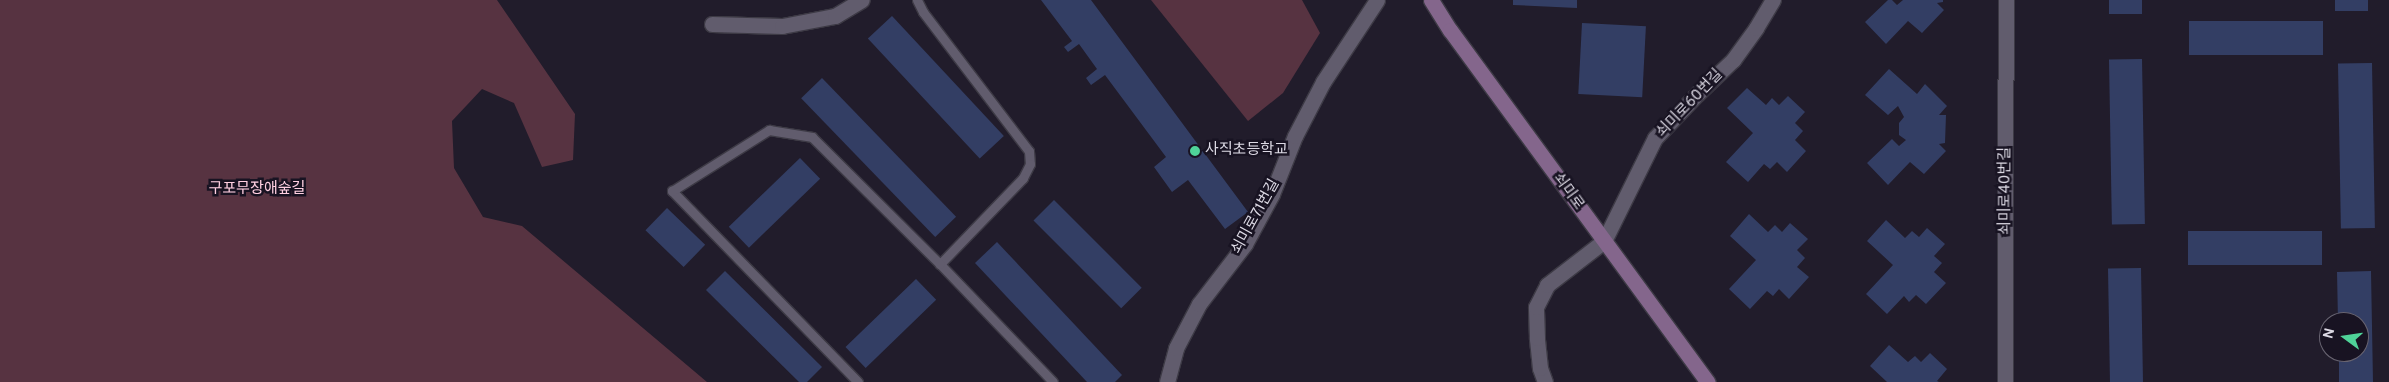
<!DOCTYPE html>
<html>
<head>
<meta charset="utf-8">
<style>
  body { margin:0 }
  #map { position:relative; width:2389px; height:382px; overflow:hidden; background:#211c2b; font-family:Overpass,"Noto Sans KR",sans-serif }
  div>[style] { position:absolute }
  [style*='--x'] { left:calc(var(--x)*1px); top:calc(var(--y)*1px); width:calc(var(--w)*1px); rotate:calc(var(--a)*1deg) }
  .green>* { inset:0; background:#573341 }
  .building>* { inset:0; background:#333e64; transform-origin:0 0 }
  .roads { filter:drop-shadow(1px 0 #3d3a45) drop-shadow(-1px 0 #3d3a45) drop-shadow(0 1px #3d3a45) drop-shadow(0 -1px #3d3a45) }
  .lane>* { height:9px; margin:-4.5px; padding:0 4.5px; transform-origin:4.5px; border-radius:4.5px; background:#615c6d }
  .street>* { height:15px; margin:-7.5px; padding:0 7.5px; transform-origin:7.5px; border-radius:7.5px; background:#615c6d }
  .secondary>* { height:15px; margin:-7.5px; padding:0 7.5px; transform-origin:7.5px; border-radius:7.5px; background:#84668c }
  .dots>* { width:14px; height:14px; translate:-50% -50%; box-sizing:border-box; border:2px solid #181322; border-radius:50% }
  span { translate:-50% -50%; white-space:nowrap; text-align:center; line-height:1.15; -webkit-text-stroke:5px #181322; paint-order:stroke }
  .street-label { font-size:15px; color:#dddae5 }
  .poi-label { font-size:15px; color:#dddae5 }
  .left { translate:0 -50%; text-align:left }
  .park-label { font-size:15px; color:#ffcfe1 }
  .north { position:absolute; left:2319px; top:312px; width:50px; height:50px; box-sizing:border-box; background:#181322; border:1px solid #676370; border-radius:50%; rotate:284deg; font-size:14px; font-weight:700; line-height:20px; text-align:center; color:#dddae5 }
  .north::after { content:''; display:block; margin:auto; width:18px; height:22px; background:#4fd399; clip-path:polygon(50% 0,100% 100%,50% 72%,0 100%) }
</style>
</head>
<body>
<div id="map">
  <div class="green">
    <i style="clip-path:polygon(0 0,497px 0,575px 114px,573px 160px,542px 167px,514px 103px,482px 89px,452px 121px,454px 168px,483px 217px,522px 226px,707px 382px,0 382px)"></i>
    <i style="clip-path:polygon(1151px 0,1302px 0,1320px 33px,1283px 93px,1248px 121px)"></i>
  </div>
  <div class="building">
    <i style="clip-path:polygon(1041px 0,1091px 0,1248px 212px,1225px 229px,1188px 180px,1172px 192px,1154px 167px,1166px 157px,1105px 75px,1091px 85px,1086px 78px,1097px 69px,1079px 44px,1068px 52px,1064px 47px,1072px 41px)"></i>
    <i style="clip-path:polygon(1513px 0,1577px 0,1577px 8px,1513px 5px)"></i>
    <i style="clip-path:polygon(1888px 0,1892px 0,1897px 5px,1903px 0,1943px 0,1943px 2px,1937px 3px,1944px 10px,1922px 33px,1908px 21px,1886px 44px,1865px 22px)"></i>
    <i style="left:2109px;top:0;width:33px;height:14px"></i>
    <i style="left:2335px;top:0;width:33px;height:11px"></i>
    <i style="left:892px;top:16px;width:164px;height:33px;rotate:47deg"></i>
    <i style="left:2323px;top:21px;width:34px;height:134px;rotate:90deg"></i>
    <i style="left:1582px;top:23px;width:64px;height:71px;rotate:3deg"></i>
    <i style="left:2142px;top:59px;width:165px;height:33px;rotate:89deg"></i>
    <i style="left:2372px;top:63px;width:165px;height:34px;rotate:89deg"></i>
    <i style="clip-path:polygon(1889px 69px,1917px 94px,1925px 84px,1947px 106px,1939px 115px,1946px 115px,1945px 143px,1939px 144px,1946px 151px,1924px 174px,1910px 162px,1888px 185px,1867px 163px,1892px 139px,1899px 146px,1906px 140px,1899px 135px,1899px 123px,1904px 117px,1898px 106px,1888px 115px,1865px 95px)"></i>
    <i style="left:822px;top:78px;width:193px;height:29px;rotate:46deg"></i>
    <i style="clip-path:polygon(1747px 88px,1766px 105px,1772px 98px,1779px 105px,1788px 96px,1805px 112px,1795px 123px,1803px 131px,1795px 140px,1806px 151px,1787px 172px,1777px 162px,1770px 169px,1764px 164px,1748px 182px,1726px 162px,1753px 133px,1727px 108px)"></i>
    <i style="left:800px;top:158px;width:29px;height:99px;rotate:46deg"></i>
    <i style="left:1054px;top:200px;width:124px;height:29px;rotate:45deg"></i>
    <i style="left:667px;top:208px;width:53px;height:31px;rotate:44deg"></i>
    <i style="clip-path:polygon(1749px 214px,1768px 232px,1775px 225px,1782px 232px,1790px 223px,1808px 239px,1797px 250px,1805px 258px,1797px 267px,1809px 277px,1789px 299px,1779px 289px,1773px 296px,1767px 291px,1750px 309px,1729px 289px,1756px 260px,1730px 236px)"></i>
    <i style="clip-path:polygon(1886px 220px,1905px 238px,1912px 231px,1919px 237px,1927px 228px,1945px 244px,1934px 256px,1942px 263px,1934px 272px,1946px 283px,1926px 304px,1916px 295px,1909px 302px,1904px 296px,1887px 314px,1866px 294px,1893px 265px,1867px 241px)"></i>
    <i style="left:2322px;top:231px;width:34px;height:134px;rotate:90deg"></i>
    <i style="clip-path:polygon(997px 242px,1122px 375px,1115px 382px,1087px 382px,975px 263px)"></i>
    <i style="left:2141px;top:268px;width:114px;height:33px;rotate:89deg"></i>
    <i style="clip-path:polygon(725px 271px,822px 367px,807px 382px,799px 382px,706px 290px)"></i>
    <i style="clip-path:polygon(2371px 271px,2373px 382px,2339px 382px,2339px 352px,2359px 352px,2359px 322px,2338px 322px,2337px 272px)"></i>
    <i style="left:916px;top:279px;width:29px;height:98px;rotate:46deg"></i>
    <i style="clip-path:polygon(1889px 345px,1908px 362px,1915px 356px,1921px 362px,1930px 353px,1947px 369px,1937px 381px,1939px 382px,1887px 382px,1870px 366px)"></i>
  </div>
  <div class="roads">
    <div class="lane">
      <i style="--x:917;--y:0;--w:13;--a:63"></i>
      <i style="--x:923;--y:12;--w:175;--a:52.7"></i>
      <i style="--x:1029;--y:151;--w:13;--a:86"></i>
      <i style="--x:1030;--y:164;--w:16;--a:117"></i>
      <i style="--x:1023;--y:178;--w:120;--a:134"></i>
      <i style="--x:940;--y:264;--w:163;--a:46.2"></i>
      <i style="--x:858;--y:382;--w:267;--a:-134.2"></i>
      <i style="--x:672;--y:191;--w:115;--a:-32.2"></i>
      <i style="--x:769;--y:130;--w:44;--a:9.2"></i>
      <i style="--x:812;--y:137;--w:180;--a:44.8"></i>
    </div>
    <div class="street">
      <i style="--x:712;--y:24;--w:70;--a:1.6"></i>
      <i style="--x:782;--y:26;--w:54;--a:-10.7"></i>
      <i style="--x:835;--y:16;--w:31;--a:-31"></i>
      <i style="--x:1167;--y:382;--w:35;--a:-75"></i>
      <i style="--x:1176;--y:348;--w:50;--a:-62.4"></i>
      <i style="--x:1199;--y:304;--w:76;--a:-52.5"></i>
      <i style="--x:1245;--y:244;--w:57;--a:-61.6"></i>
      <i style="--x:1272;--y:194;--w:62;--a:-68.4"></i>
      <i style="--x:1295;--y:136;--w:61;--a:-62.6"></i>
      <i style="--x:1323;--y:82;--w:98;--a:-56.6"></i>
      <i style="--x:1545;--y:382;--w:15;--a:-110"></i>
      <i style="--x:1540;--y:368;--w:30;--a:-96"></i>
      <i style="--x:1537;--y:338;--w:31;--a:-92"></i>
      <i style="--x:1536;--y:307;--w:25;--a:-63"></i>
      <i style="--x:1547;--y:285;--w:72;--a:-37.7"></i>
      <i style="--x:1604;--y:241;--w:115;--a:-63.7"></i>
      <i style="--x:1655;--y:138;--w:61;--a:-46.3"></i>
      <i style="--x:1697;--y:94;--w:50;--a:-43.4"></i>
      <i style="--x:1733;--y:60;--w:39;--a:-54"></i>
      <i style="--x:1756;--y:28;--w:33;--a:-59"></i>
      <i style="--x:2005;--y:382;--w:382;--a:-89.9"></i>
    </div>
    <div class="secondary">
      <i style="--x:1431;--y:0;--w:36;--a:58"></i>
      <i style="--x:1450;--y:30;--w:436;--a:53.8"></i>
    </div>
  </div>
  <div class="dots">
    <i style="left:1195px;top:151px;background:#4fd399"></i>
  </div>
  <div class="street-label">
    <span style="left:1690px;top:104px;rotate:-46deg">쇠미로60번길</span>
    <span style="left:2006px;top:191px;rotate:-90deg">쇠미로40번길</span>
    <span style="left:1568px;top:192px;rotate:54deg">쇠미로</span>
    <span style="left:1256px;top:217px;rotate:-61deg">쇠미로71번길</span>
  </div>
  <div class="poi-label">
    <span class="left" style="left:1205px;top:151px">사직초등학교</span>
  </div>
  <div class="park-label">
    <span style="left:257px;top:190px">구포무장애숲길</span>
  </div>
  <div class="north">N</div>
</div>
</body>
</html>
